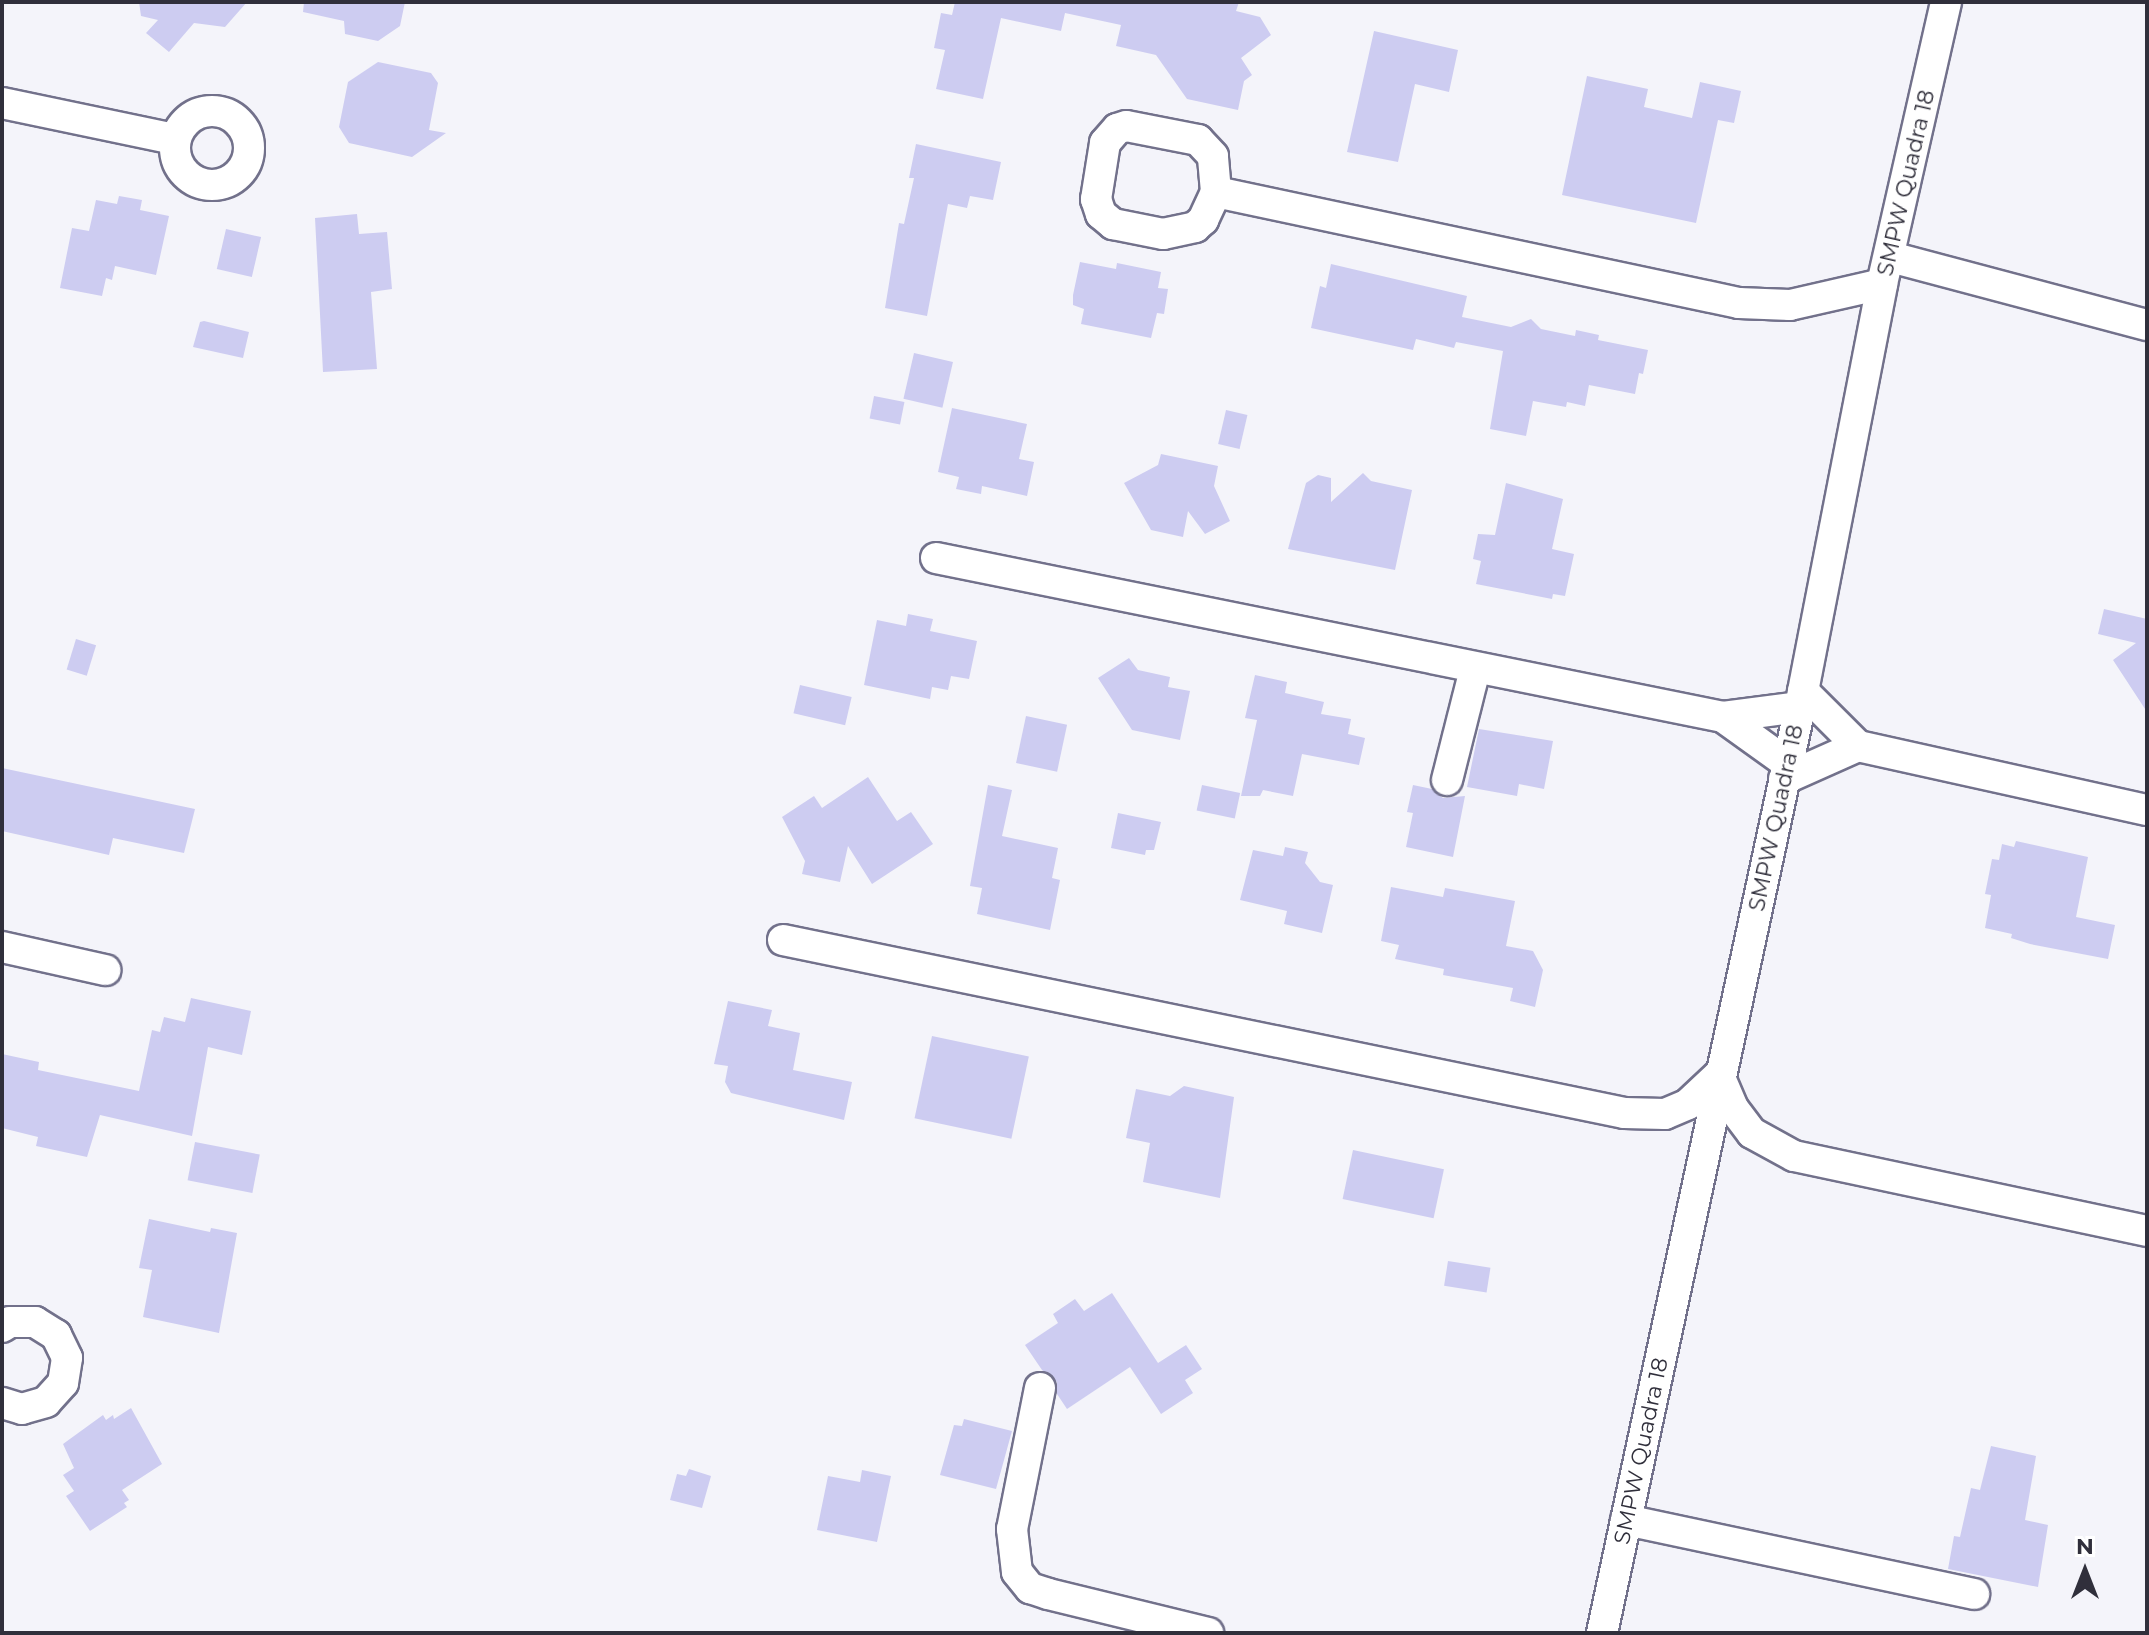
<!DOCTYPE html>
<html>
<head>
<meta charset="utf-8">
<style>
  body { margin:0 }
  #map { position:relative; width:2149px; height:1635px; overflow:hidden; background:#f4f4fa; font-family:Montserrat,sans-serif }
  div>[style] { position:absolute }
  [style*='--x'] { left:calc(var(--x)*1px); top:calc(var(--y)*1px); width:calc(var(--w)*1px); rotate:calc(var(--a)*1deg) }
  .building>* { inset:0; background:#cdccf1; transform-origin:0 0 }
  .roads { filter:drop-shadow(2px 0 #72718b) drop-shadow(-2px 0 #72718b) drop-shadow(0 2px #72718b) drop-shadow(0 -2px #72718b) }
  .minor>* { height:30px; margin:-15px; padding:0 15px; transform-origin:15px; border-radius:15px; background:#fff }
  .minor>.ring { margin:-15px; padding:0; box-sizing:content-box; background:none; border:30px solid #fff; border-radius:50% }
  span { translate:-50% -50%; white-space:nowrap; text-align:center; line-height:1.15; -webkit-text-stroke:6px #fff; paint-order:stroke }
  .street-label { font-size:22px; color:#302f3b }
  .frame { position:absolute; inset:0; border:4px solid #302f3b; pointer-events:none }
  .north { position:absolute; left:2045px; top:1531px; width:80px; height:80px; -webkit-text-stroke:6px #fff; paint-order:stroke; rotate:0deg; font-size:22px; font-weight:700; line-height:32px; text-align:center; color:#302f3b }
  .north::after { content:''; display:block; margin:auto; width:28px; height:36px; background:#302f3b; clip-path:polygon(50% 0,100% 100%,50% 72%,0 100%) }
</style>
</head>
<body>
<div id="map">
  <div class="building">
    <i style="clip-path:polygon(139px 2px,247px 2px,225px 27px,194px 23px,169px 52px,146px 33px,158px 20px,141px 16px)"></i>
    <i style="clip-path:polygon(304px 2px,405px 2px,400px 26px,378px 41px,345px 34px,344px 21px,303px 12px)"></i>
    <i style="clip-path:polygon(955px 2px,1239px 2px,1236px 11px,1260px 17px,1271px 35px,1241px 58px,1252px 75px,1244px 81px,1238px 110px,1187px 99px,1156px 55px,1116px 46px,1121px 25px,1065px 13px,1061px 31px,1001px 18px,983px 99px,936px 89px,945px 50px,934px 48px,941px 13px,952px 15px)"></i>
    <i style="clip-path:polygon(1374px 31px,1458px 50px,1449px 92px,1415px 84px,1398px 162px,1347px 152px)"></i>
    <i style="clip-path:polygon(378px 62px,431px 73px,438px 83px,429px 130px,446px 133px,412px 157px,349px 143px,339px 127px,348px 82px)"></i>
    <i style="clip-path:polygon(1587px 76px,1648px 89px,1644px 107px,1692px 118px,1700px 82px,1741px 91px,1734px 123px,1718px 120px,1696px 223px,1562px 195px)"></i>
    <i style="clip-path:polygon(916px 144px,1001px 162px,993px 200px,970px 196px,967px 208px,948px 204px,927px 316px,885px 308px,899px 223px,904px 224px,914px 178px,909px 178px)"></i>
    <i style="clip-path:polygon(119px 196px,142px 200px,140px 210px,169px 216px,156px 275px,115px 266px,112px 280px,106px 278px,102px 296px,60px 288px,72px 228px,89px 231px,96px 200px,117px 204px)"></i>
    <i style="clip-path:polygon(357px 214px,359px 234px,387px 232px,392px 289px,371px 292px,377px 369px,323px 372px,315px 218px)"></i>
    <i style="left:226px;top:229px;width:36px;height:41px;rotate:13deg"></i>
    <i style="clip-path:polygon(1080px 262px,1116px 269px,1117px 263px,1161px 272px,1158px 288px,1168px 289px,1164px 314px,1157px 313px,1151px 338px,1081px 324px,1084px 309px,1073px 305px,1073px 295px)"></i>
    <i style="clip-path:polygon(1331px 264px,1467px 296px,1462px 317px,1511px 327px,1531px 319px,1541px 329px,1575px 336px,1576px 330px,1599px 335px,1598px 340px,1648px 350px,1643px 374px,1639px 373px,1635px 394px,1589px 385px,1585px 406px,1567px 402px,1566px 407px,1533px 401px,1526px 436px,1490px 429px,1503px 351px,1456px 342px,1454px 348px,1416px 339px,1413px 350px,1311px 328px,1320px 286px,1326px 288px)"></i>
    <i style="clip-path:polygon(204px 321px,249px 332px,243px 358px,193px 347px,200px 322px)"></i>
    <i style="left:914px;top:353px;width:40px;height:47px;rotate:13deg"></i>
    <i style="left:874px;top:396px;width:31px;height:23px;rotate:11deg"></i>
    <i style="clip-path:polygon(952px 408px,1027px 424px,1019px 459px,1034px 462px,1027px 496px,982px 486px,981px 494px,956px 489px,959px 477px,938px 472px)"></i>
    <i style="left:1226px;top:410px;width:22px;height:35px;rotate:13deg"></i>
    <i style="clip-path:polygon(1161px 454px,1218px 466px,1214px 486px,1230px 521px,1205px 534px,1188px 511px,1183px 537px,1151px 530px,1124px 483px,1158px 465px)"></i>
    <i style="clip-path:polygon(1363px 473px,1371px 481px,1412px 490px,1395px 570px,1288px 549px,1306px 483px,1318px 475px,1331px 478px,1331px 502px)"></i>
    <i style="clip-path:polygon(1506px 483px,1563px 499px,1552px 549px,1574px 554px,1565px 596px,1553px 594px,1552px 599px,1476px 584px,1481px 561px,1473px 559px,1478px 534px,1495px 535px)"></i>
    <i style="clip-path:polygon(2104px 609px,2147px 619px,2147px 712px,2113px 660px,2136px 643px,2098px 634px)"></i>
    <i style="clip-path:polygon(908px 614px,933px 619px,930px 631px,977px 641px,969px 679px,951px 676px,948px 690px,932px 687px,930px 699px,864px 685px,877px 620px,906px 626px)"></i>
    <i style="left:76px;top:639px;width:21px;height:32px;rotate:17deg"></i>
    <i style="clip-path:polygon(1129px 658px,1138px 670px,1170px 677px,1168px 687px,1190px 691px,1180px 740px,1132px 730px,1098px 678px)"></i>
    <i style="clip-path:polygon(1255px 675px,1287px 682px,1285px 693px,1324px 702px,1321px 714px,1351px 719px,1348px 734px,1365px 738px,1359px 765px,1302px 754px,1293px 796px,1263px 790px,1260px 796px,1241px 796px,1257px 720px,1245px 718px)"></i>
    <i style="left:800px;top:685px;width:53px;height:29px;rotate:13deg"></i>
    <i style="left:1026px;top:716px;width:42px;height:48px;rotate:12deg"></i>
    <i style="clip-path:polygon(1479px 729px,1553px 741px,1544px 789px,1519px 784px,1517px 796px,1467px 787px)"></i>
    <i style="clip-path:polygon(2px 768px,195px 809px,184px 853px,113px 838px,109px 855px,2px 831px)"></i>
    <i style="clip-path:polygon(868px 777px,897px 821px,911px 812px,933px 844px,872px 884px,848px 846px,840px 882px,802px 874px,805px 861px,782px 817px,814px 796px,822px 808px)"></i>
    <i style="clip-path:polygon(988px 785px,1012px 790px,1002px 836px,1058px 848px,1052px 878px,1060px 880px,1050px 930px,977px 914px,982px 888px,970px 886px)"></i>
    <i style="left:1202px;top:785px;width:39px;height:26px;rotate:12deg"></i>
    <i style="clip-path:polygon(1413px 785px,1432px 789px,1443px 798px,1465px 796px,1453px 857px,1406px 847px,1413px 813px,1407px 812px)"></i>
    <i style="clip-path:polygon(1118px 813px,1161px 822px,1154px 850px,1146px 850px,1145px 855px,1111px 848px)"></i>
    <i style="clip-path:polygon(2016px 841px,2088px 857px,2076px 917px,2115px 925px,2108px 959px,2030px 944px,2011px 938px,2012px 934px,1985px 928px,1991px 895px,1985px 894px,1992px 859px,1999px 860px,2002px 844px,2014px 847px)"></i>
    <i style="clip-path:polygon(1285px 847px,1308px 852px,1305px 863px,1320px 882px,1333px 885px,1322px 933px,1284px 924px,1287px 911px,1240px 900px,1253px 850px,1283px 856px)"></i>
    <i style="clip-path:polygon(1391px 887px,1443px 897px,1445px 888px,1515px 901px,1506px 946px,1533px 951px,1543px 970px,1535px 1007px,1510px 1001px,1513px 988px,1443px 975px,1444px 969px,1395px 959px,1399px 945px,1381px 941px)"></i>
    <i style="clip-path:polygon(191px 998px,251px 1011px,242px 1055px,208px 1047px,192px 1136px,100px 1115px,87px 1157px,36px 1146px,38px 1137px,2px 1128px,2px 1054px,39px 1062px,38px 1070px,139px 1091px,152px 1030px,160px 1032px,164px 1017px,185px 1022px)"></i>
    <i style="clip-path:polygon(728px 1001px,772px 1010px,768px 1026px,800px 1033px,793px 1070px,852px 1082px,844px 1120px,731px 1093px,725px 1082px,728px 1066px,714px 1064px)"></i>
    <i style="left:932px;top:1036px;width:99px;height:84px;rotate:12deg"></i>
    <i style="clip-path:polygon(1184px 1086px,1234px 1097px,1220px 1198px,1143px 1182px,1150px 1143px,1126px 1138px,1136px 1089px,1170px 1096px)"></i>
    <i style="left:195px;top:1142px;width:66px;height:39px;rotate:11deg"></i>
    <i style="left:1353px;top:1150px;width:93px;height:50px;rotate:12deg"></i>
    <i style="clip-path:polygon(149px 1219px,210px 1232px,211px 1228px,237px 1233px,219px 1333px,143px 1317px,152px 1270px,139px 1268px)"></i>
    <i style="left:1448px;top:1261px;width:43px;height:25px;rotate:9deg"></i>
    <i style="clip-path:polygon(1112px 1293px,1158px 1363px,1186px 1345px,1202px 1369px,1185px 1380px,1193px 1393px,1161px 1414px,1130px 1367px,1067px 1409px,1057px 1394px,1057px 1382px,1042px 1370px,1025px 1345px,1058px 1323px,1053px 1314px,1075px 1299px,1084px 1311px)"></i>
    <i style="clip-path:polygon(131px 1408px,162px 1464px,122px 1490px,129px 1500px,124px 1503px,127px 1507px,90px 1531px,66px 1496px,74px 1491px,63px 1475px,74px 1468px,63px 1444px,103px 1415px,106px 1420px,113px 1415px,114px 1419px)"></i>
    <i style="clip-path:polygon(964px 1419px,1012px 1431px,996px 1489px,940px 1475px,954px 1425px,962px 1426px)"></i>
    <i style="clip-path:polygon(1991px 1446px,2036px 1456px,2025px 1520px,2048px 1525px,2038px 1587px,1948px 1569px,1954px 1536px,1960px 1537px,1971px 1488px,1980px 1490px)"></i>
    <i style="clip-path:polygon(689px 1469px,711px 1476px,702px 1508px,670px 1500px,677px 1474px,686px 1476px)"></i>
    <i style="clip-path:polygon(862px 1470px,891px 1476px,877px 1542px,817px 1530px,828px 1476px,860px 1482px)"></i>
  </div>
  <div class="roads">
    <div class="minor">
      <i style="--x:2;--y:103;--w:177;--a:11.8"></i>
      <i class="ring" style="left:175px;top:111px;width:44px;height:44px"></i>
      <i style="--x:1216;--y:192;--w:36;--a:-95"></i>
      <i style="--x:1213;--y:156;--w:22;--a:-133"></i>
      <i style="--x:1198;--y:140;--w:73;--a:-169"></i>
      <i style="--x:1126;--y:126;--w:9;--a:162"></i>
      <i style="--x:1117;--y:129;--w:18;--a:131"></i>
      <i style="--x:1105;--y:143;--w:57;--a:99.1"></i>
      <i style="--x:1096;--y:199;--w:16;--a:72"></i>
      <i style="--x:1101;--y:214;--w:16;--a:40"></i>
      <i style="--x:1113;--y:224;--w:51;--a:11.3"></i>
      <i style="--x:1163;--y:234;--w:33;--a:-12"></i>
      <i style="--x:1195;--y:227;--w:11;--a:-41"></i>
      <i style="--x:1203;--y:220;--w:31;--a:-65"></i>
      <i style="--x:1216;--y:192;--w:535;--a:11.98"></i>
      <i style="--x:1739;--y:303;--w:51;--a:2.2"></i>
      <i style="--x:1790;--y:305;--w:94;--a:-12.9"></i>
      <i style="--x:1891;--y:257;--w:265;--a:14.9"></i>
      <i style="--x:936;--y:558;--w:803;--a:11.42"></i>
      <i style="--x:1723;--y:717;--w:78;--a:-7.4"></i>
      <i style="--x:1803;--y:691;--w:78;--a:45"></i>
      <i style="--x:1858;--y:746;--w:296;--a:12.5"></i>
      <i style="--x:1723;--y:717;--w:79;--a:35.7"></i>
      <i style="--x:1784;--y:779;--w:81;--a:-24"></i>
      <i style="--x:1447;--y:780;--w:114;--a:-75.8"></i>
      <i style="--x:783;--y:940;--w:859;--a:11.62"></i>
      <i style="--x:1624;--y:1113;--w:41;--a:1.4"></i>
      <i style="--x:1665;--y:1114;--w:25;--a:-23"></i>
      <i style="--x:1688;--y:1104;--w:42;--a:-43.1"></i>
      <i style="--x:1719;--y:1075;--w:36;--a:67"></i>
      <i style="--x:1733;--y:1108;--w:31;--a:53"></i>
      <i style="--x:1752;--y:1133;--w:48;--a:28.7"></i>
      <i style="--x:1794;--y:1156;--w:361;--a:12"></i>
      <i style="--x:2;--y:947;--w:106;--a:12.6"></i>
      <i style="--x:2;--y:1327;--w:9;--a:-32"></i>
      <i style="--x:10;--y:1322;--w:25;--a:0"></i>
      <i style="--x:35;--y:1322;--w:25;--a:32"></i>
      <i style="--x:56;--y:1335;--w:25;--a:64"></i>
      <i style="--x:67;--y:1358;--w:25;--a:99"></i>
      <i style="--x:63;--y:1383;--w:25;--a:132"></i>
      <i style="--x:46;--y:1402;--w:25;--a:164"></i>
      <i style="--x:22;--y:1409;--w:21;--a:-163"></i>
      <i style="--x:1040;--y:1388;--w:144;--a:101.2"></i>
      <i style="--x:1012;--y:1529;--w:43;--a:83.4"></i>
      <i style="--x:1017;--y:1572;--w:21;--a:51"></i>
      <i style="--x:1030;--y:1588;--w:19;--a:18"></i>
      <i style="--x:1048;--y:1594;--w:165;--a:13.7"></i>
      <i style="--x:1626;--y:1520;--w:356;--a:12"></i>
      <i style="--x:1602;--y:1633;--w:947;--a:-77.93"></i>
      <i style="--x:1800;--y:707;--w:431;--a:-79"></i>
      <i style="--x:1882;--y:284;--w:289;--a:-77.2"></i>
    </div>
  </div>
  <div class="street-label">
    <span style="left:1906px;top:183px;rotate:-77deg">SMPW Quadra 18</span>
    <span style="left:1776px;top:818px;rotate:-78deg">SMPW Quadra 18</span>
    <span style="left:1641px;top:1451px;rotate:-78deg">SMPW Quadra 18</span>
  </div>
  <div class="frame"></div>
  <div class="north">N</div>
</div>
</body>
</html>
